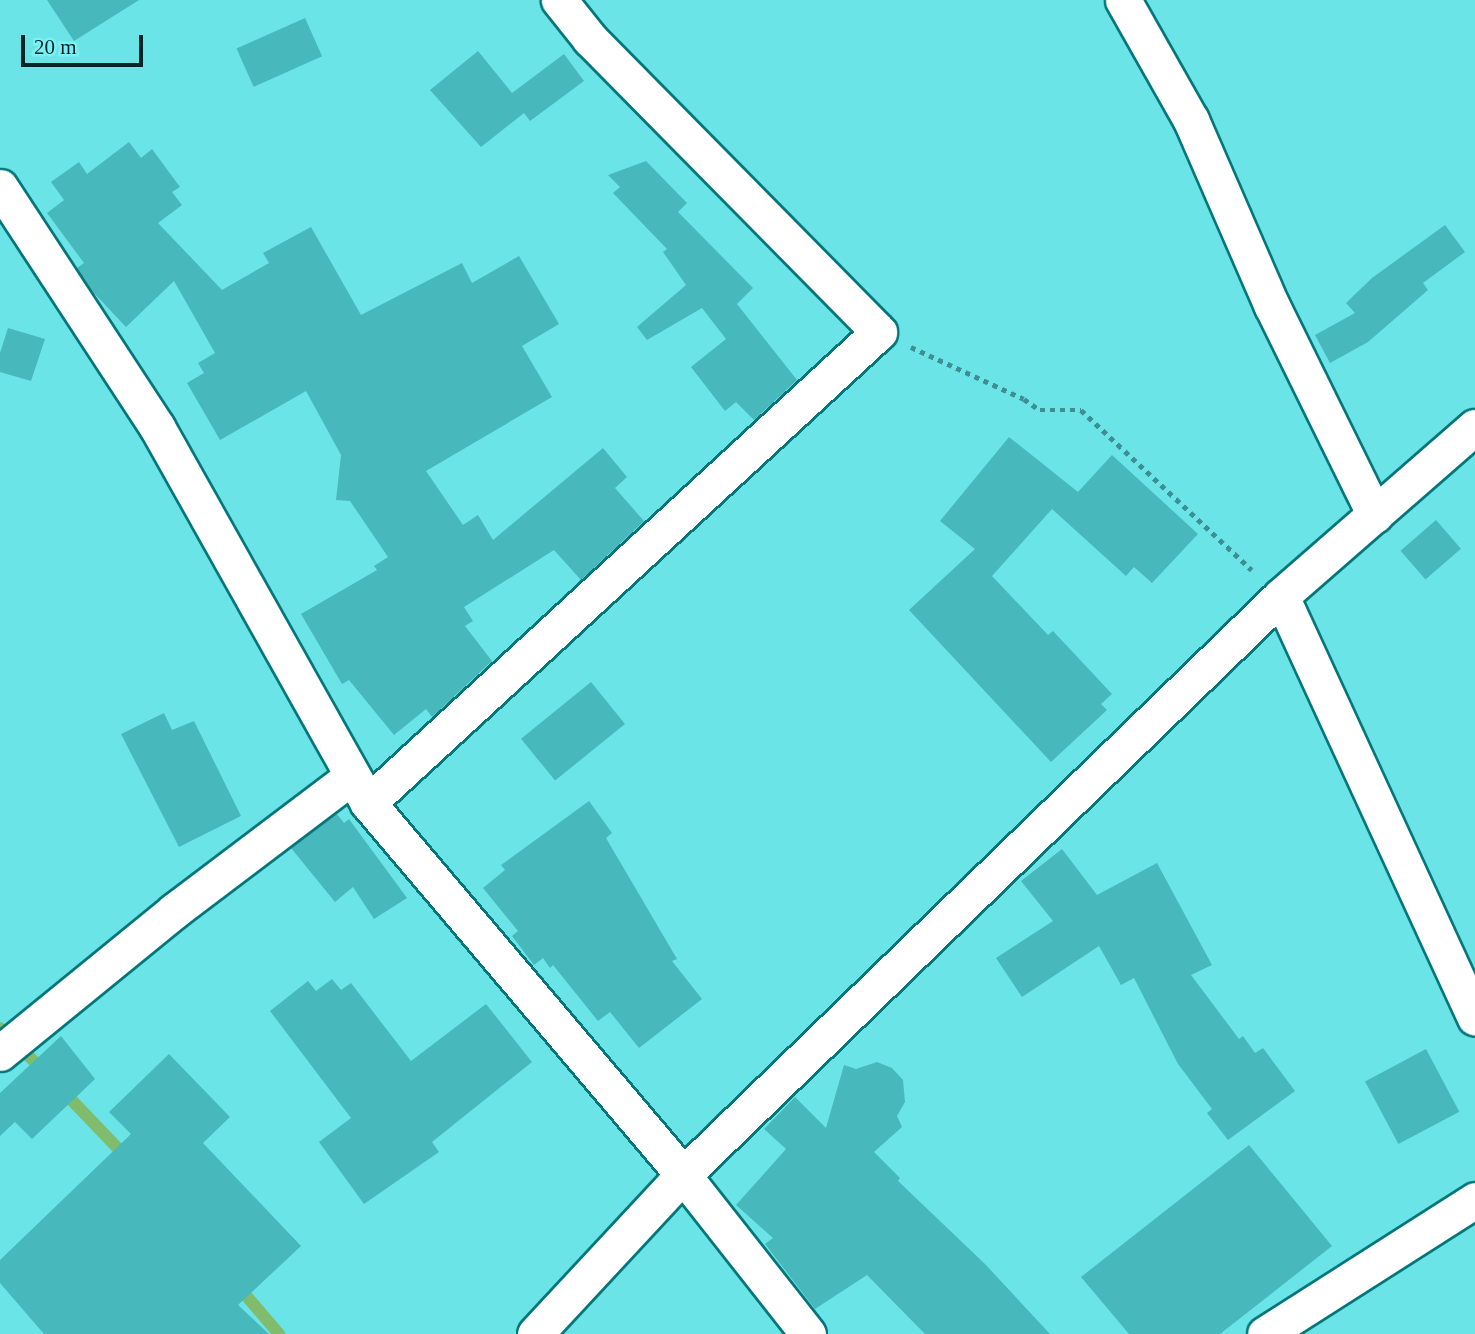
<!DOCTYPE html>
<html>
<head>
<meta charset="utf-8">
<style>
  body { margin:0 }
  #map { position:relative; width:1475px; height:1334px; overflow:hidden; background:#6be4e8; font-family:Georgia,serif }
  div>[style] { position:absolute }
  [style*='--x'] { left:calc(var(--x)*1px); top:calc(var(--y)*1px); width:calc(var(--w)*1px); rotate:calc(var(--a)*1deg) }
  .stream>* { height:12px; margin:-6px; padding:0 6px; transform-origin:6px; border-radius:6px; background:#80bc6c }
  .building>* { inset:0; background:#47b8bc; transform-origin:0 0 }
  .path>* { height:4.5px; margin-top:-2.25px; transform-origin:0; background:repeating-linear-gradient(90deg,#3c9093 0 5px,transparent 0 10px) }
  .roads { filter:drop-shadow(2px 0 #05767a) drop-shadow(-2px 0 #05767a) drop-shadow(0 2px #05767a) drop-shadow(0 -2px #05767a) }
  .minor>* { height:35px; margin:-17.5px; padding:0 17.5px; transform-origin:17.5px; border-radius:17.5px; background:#fff }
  span { translate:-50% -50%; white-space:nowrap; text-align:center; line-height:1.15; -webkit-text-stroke:5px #79f1f5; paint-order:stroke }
  .scale { position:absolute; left:21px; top:35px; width:122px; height:32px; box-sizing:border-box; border:4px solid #002527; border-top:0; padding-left:9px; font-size:21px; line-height:24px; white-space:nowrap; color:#002527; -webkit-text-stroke:5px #79f1f5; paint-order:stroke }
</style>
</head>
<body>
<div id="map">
  <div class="stream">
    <i style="--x:0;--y:1028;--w:63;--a:44.4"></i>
    <i style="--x:62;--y:1090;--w:94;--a:46.3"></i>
    <i style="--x:237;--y:1285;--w:65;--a:49.4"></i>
  </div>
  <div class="building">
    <i style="clip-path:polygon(47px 0,139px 0,74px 41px)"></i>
    <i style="left:305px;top:18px;width:42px;height:75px;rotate:66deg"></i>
    <i style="clip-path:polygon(478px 51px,512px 93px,564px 54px,584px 81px,530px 121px,524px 113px,481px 147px,430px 90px)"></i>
    <i style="clip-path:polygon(129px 142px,141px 158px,152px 149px,180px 187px,172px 192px,182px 205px,158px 223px,222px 290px,269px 263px,263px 253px,311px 227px,361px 315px,462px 263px,472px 283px,519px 256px,559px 324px,522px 346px,552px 397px,426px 471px,463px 525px,478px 515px,493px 540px,603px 448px,627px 477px,615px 488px,644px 521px,581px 580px,554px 550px,464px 607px,473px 621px,465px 626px,492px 661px,432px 717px,426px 709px,394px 735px,349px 680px,342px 684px,301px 614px,377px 570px,374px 566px,388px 557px,350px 501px,336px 500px,341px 455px,306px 391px,220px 440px,187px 383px,204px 373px,198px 363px,215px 353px,174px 281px,126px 327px,92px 291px,77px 268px,84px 263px,47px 213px,64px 200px,51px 182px,79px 162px,87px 174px)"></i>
    <i style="clip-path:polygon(646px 161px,687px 203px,678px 212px,753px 288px,737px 304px,797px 380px,754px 420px,736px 402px,725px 411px,691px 367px,726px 339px,702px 308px,647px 340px,637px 327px,686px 285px,663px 252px,667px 249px,613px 193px,620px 187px,608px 175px)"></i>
    <i style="clip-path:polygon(1445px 225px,1465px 252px,1423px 283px,1428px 290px,1368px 342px,1330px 363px,1315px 335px,1355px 313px,1346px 303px,1372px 278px)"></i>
    <i style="clip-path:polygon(8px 328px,45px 339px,31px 381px,0 372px,0 353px)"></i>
    <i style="clip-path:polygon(1009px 437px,1078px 492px,1112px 455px,1198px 534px,1152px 583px,1134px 567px,1126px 576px,1052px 509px,992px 576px,1048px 635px,1053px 631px,1112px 694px,1101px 704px,1107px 710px,1051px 762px,909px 610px,975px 549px,940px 521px)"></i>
    <i style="left:1436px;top:520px;width:38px;height:47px;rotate:49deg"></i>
    <i style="left:591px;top:682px;width:54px;height:90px;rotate:51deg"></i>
    <i style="clip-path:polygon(164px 713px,172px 730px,194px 721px,241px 816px,179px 847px,121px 734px)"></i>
    <i style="clip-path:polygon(589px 801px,612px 833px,606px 838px,677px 959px,672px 961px,702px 999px,639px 1048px,610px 1012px,598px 1021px,553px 965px,550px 968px,543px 958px,534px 965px,512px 936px,518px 931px,483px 888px,505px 870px,501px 865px)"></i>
    <i style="clip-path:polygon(336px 813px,344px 823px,349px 819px,407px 898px,374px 919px,353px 887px,335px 902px,291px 848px)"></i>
    <i style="clip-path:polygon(1062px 849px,1097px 895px,1157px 863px,1212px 965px,1191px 975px,1239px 1039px,1243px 1036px,1255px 1053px,1263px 1048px,1295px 1091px,1228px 1140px,1207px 1113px,1212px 1109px,1178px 1064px,1134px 978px,1121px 985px,1099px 946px,1022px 997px,996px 958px,1053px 921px,1021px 881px)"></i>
    <i style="clip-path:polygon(332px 979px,341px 990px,351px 983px,411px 1061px,486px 1004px,532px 1062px,432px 1142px,439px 1152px,364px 1204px,319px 1142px,351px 1118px,270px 1011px,308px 981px,316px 991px)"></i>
    <i style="clip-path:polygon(61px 1036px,95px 1079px,32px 1139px,15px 1122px,0 1136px,0 1093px)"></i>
    <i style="left:1426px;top:1049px;width:71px;height:69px;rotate:62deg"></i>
    <i style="clip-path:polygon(169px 1054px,230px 1117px,203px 1143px,301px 1246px,238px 1305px,269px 1334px,44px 1334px,0 1283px,0 1260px,131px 1134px,109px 1112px)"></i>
    <i style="clip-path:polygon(877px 1062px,892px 1068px,903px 1080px,905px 1102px,897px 1116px,902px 1127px,874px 1152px,900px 1178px,898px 1181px,985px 1264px,1050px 1334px,925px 1334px,867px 1275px,815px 1309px,765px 1244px,773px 1238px,736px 1205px,786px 1149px,764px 1129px,795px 1097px,826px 1128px,844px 1065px,856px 1069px)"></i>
    <i style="clip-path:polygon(1249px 1145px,1332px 1246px,1220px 1334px,1129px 1334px,1081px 1277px)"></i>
  </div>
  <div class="path">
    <i style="--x:911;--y:347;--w:124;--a:24.7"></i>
    <i style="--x:1024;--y:399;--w:19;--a:35"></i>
    <i style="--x:1040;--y:410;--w:41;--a:0"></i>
    <i style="--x:1081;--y:410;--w:234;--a:43.1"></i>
  </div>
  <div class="roads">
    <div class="minor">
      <i style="--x:1123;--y:0;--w:138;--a:60.5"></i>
      <i style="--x:1191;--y:120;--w:203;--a:66.5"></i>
      <i style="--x:1272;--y:306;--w:233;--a:63.8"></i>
      <i style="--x:0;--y:187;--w:287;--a:56.8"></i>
      <i style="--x:157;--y:427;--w:431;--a:60.7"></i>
      <i style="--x:368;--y:803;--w:487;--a:49.7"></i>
      <i style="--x:683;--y:1175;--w:202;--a:51.8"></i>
      <i style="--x:1281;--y:596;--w:464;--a:65.3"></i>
      <i style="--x:368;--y:803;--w:695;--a:-42.67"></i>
      <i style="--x:879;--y:332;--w:412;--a:-134.6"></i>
      <i style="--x:590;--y:39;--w:50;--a:-128.5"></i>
      <i style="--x:0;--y:1053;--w:225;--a:-39.2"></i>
      <i style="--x:174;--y:911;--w:222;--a:-37.1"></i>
      <i style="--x:535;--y:1334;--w:217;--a:-47.1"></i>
      <i style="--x:683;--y:1175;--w:832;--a:-44.08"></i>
      <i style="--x:1281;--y:596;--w:257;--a:-41.1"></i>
      <i style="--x:1265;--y:1334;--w:249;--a:-32.5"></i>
    </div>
  </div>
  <div class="scale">20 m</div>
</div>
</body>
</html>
